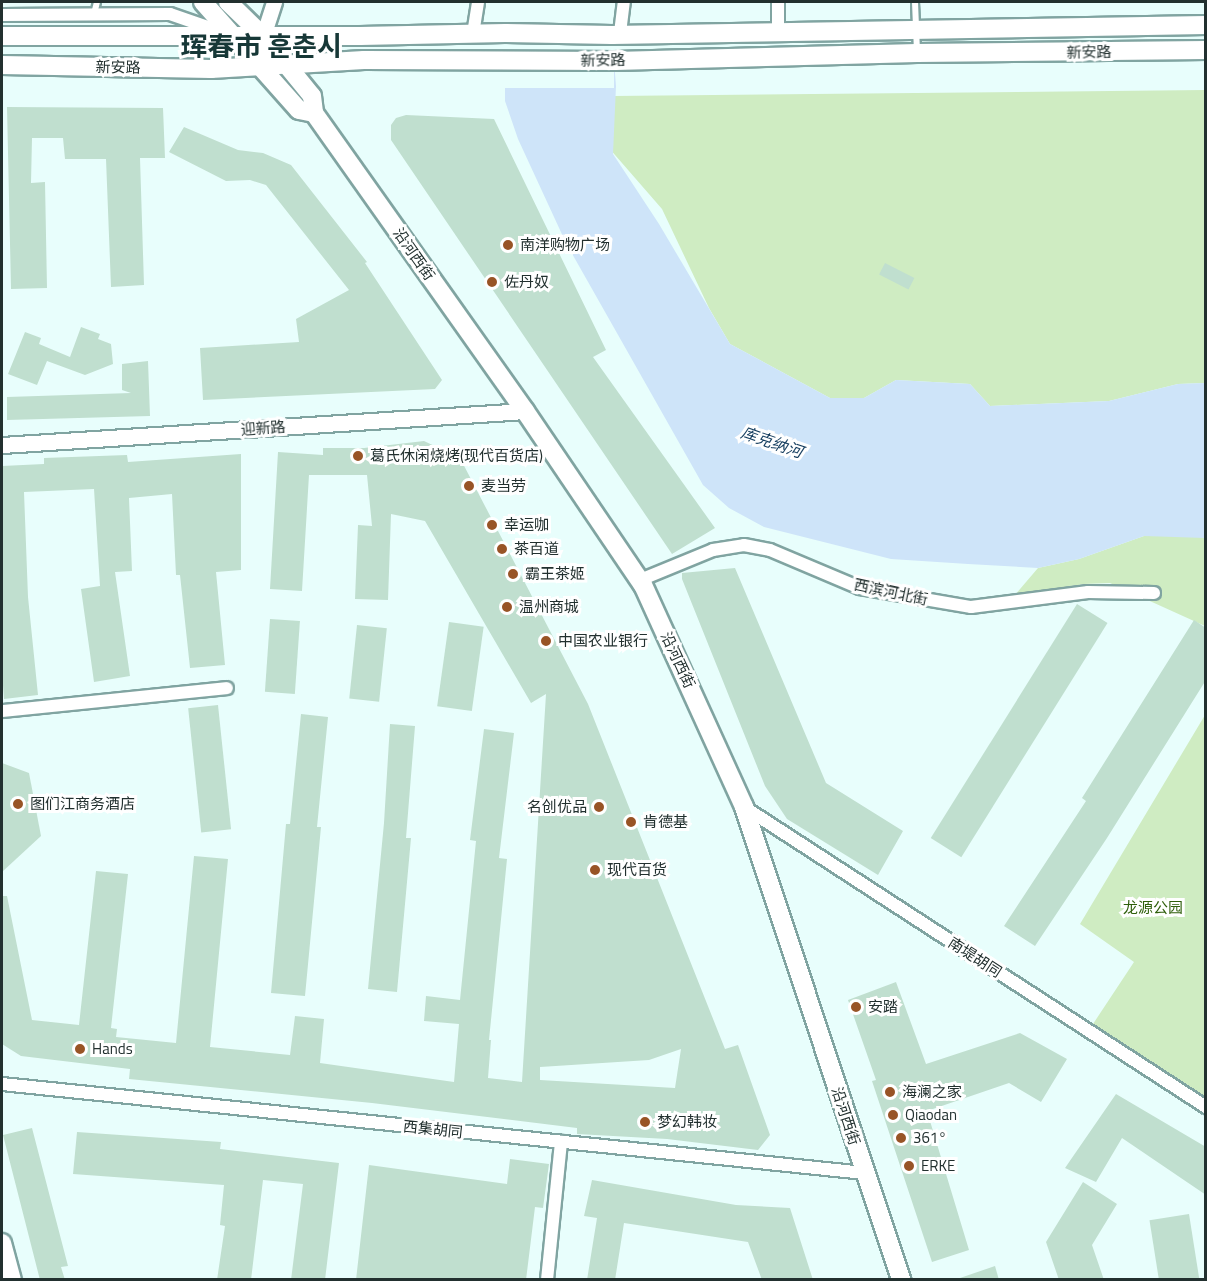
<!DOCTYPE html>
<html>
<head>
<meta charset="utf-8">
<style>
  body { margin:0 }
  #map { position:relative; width:1207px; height:1281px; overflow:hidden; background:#e8fefc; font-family:"Titillium Web","Noto Sans SC","Noto Sans KR",sans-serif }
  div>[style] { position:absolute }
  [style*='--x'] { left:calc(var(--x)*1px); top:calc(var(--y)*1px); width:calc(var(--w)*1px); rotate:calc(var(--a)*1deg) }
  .green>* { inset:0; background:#cfecc2 }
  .water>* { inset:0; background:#cee4f9 }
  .pier>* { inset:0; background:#e8fefc; transform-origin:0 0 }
  .building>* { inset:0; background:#c0dfcf; transform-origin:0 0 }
  .roads { filter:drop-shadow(2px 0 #80a4a1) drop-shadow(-2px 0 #80a4a1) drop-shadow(0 2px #80a4a1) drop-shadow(0 -2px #80a4a1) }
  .service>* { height:6px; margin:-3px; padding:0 3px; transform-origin:3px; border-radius:3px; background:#fff }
  .minor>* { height:12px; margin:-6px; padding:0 6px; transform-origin:6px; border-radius:6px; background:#fff }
  .tertiary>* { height:15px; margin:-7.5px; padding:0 7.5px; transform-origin:7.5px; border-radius:7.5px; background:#fff }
  .secondary>* { height:18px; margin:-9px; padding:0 9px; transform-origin:9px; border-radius:9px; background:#fff }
  .dots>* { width:16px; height:16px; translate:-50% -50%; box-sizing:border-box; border:3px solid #fff; border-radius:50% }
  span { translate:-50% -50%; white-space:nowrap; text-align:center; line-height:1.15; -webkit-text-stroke:6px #fff; paint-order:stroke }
  .street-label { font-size:15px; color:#22302f }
  .poi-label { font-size:15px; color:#22302f }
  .left { translate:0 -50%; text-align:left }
  .right { translate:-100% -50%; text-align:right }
  .park-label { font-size:15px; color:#2f5f0b }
  .water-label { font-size:16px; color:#163e5f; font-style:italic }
  .town-label { font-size:27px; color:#173837; font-weight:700 }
  .frame { position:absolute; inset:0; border:3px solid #22302f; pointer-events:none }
</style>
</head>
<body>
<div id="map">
  <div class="green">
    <i style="clip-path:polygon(1205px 90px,1205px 383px,1178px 384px,1109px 401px,990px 406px,970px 384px,896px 380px,864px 398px,830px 398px,730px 344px,709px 308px,662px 209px,602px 140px,613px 96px)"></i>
    <i style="clip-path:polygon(1196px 535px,1205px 538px,1205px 626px,1110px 583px,1084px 584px,1015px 595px,1038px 568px,1079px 559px,1144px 536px)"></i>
    <i style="clip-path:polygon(1205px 715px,1205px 1099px,1093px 1024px,1134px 962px,1080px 924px)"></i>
  </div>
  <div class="water">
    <i style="clip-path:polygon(505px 2px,612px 35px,616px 86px,613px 154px,659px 224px,730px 344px,830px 398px,864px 398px,896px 380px,970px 384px,990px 406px,1109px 401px,1178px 384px,1205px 383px,1205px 538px,1144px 536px,1079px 559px,1038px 568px,968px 564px,891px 559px,764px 527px,729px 508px,703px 485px,566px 243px,518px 139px,505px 101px)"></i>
  </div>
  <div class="pier">
    <i style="left:505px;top:2px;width:109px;height:86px"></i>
  </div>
  <div class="building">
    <i style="clip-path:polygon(7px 107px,163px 108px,165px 158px,140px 158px,144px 285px,111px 287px,106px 159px,65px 159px,63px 138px,32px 138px,31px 183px,45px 182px,47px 288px,11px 289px)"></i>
    <i style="clip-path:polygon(406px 115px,494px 119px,606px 350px,593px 357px,715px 528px,672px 554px,391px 140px,391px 125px,396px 118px)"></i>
    <i style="clip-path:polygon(184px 127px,238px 150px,263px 153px,291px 165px,367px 262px,365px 263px,442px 380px,435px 389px,203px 400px,200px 348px,299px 342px,296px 319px,349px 290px,266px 185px,250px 180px,226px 181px,169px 152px)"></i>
    <i style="left:885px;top:263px;width:33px;height:13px;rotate:27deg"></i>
    <i style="clip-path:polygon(81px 327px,100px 334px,98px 339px,111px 344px,113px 364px,85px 375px,47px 361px,37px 385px,8px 374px,25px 332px,41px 338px,39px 344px,70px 357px)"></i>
    <i style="clip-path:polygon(148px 361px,150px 416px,7px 420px,7px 397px,131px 393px,122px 390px,122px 364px)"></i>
    <i style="clip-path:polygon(evenodd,424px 441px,460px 458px,588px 704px,725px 1049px,738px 1045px,770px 1135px,758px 1150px,667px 1139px,577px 1134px,577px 1128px,372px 1103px,129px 1079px,130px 1069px,21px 1056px,2px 1044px,2px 896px,7px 896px,32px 1020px,79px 1025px,96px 871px,128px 874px,111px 1028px,117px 1029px,116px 1037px,176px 1043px,194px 856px,228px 859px,210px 1047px,290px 1055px,295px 1016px,324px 1019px,320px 1063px,454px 1082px,459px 1024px,424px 1021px,426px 996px,460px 1000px,476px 841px,470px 840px,484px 729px,514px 733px,499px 858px,507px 859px,489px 1040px,491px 1040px,488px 1078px,522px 1082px,546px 694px,531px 703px,425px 521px,391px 514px,388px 600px,355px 599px,358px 525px,372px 526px,367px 475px,309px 475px,302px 591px,270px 589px,278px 452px,323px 455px,323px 448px,364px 448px,424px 441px,681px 1049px,675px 1088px,540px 1080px,540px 1067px,649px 1060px,681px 1049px)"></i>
    <i style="clip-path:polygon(241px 454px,241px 570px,216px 572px,225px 665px,190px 668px,180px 575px,176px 575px,172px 494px,129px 498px,132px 571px,115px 572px,130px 676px,94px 682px,81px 589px,100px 586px,94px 489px,24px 492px,28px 597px,38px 695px,4px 699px,2px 672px,2px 466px,44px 464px,44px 458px,127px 455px,128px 462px)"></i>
    <i style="clip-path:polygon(735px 568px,826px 783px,903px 831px,878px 875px,787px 819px,765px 786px,682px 579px,682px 573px)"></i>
    <i style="left:1077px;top:604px;width:36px;height:276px;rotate:32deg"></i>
    <i style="left:270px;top:619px;width:30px;height:73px;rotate:4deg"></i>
    <i style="clip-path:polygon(1194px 620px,1206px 628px,1206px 680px,1107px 838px,1035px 946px,1004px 926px,1086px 801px,1082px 798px)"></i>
    <i style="left:449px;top:622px;width:35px;height:85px;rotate:8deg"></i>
    <i style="left:357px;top:625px;width:30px;height:74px;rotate:6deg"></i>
    <i style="left:218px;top:705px;width:125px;height:30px;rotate:84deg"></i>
    <i style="clip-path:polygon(301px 714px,328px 717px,317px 827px,321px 827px,305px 996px,271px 993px,286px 824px,290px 824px)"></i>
    <i style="clip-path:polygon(390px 724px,415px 726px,406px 838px,411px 838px,397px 992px,368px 989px,384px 823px)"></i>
    <i style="clip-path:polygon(2px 763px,29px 773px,41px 836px,2px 872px)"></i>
    <i style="clip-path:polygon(896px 982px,926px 1064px,1020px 1033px,1067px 1059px,1041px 1102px,1009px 1083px,927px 1111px,969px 1250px,932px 1262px,872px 1081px,876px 1080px,848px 1000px)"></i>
    <i style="clip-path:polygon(1116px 1094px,1206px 1147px,1206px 1195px,1122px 1138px,1096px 1182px,1065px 1168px)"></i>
    <i style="clip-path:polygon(32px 1128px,68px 1266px,61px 1267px,65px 1280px,40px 1280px,3px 1135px)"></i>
    <i style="clip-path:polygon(77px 1132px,221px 1142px,220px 1149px,339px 1163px,325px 1280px,291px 1280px,303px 1184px,263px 1180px,251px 1280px,217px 1280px,225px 1226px,220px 1225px,224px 1185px,73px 1174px)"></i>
    <i style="clip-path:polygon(510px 1159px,549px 1164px,543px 1208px,535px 1207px,526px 1280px,356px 1280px,369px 1165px,507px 1184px)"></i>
    <i style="clip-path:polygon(592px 1180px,736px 1205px,790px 1208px,813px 1280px,762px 1280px,748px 1242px,624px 1223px,615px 1280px,587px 1280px,597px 1218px,584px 1216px)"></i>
    <i style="clip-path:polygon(1083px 1182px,1117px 1204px,1092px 1245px,1104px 1280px,1059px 1280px,1046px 1242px)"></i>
    <i style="left:1189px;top:1214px;width:67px;height:40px;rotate:81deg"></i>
    <i style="clip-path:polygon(995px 1266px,999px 1280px,961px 1280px,960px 1278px)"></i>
  </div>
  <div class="roads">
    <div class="service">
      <i style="--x:915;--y:2;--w:50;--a:87.7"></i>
      <i style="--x:94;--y:14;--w:12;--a:-76"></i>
    </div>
    <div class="minor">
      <i style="--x:778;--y:2;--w:28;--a:90"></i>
      <i style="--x:2;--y:15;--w:168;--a:-0.3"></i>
      <i style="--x:170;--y:14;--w:55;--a:19.1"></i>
      <i style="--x:620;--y:33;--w:31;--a:-83"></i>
      <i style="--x:473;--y:34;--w:32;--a:-81"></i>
      <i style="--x:640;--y:580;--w:79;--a:-22.3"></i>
      <i style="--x:713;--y:550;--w:31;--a:-9"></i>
      <i style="--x:744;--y:545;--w:26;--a:11"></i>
      <i style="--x:770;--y:550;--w:98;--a:22.9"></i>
      <i style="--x:860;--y:588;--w:113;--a:9.7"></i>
      <i style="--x:971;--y:607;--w:118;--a:-7.3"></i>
      <i style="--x:1088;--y:592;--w:66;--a:0.9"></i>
      <i style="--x:2;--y:711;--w:226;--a:-5.8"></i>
      <i style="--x:744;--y:807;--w:551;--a:33"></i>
      <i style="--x:2;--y:1084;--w:868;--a:5.89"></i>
      <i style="--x:547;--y:1280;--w:139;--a:-84.2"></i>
    </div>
    <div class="tertiary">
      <i style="--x:260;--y:66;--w:30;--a:-84"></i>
      <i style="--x:263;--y:36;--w:36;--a:-72"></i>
      <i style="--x:2;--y:445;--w:524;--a:-3.72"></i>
    </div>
    <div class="secondary">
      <i style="--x:203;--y:2;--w:144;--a:48.4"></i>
      <i style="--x:299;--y:110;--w:15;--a:11"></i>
      <i style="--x:228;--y:2;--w:49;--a:44.2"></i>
      <i style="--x:263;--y:36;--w:77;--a:50.8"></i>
      <i style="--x:312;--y:96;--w:17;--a:83"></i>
      <i style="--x:314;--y:113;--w:365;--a:54.7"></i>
      <i style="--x:525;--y:411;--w:210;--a:55.9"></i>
      <i style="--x:643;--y:585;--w:244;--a:65.5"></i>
      <i style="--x:744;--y:807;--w:498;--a:71.6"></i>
      <i style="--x:2;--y:36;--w:358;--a:0"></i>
      <i style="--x:360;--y:36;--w:146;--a:-1.2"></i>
      <i style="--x:506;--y:33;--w:106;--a:1.1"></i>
      <i style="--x:612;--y:35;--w:594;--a:-0.96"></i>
      <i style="--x:2;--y:65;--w:209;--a:1.1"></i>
      <i style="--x:211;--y:69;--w:153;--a:-3.4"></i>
      <i style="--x:364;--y:60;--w:251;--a:0.2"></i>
      <i style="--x:615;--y:61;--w:302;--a:-1.5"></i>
      <i style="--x:917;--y:53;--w:289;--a:-0.6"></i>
      <i style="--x:2;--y:1243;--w:38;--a:75"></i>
    </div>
  </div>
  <div class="dots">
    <i style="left:508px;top:245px;background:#985426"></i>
    <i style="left:492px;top:282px;background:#985426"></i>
    <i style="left:358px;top:456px;background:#985426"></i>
    <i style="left:469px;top:486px;background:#985426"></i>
    <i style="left:492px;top:525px;background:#985426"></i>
    <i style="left:502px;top:549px;background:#985426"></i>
    <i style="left:513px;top:574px;background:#985426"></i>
    <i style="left:507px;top:607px;background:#985426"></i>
    <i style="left:546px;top:641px;background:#985426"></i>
    <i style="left:18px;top:804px;background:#985426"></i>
    <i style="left:599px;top:807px;background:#985426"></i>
    <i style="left:631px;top:822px;background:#985426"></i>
    <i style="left:595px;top:870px;background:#985426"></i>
    <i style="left:856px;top:1007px;background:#985426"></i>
    <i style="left:80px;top:1049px;background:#985426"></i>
    <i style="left:890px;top:1092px;background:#985426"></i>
    <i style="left:893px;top:1115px;background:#985426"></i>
    <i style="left:645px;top:1122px;background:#985426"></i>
    <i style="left:901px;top:1138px;background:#985426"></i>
    <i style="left:909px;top:1166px;background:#985426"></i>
  </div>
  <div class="street-label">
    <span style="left:1089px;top:52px;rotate:-1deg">新安路</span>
    <span style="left:603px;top:60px;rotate:-1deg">新安路</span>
    <span style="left:118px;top:67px;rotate:1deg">新安路</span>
    <span style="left:414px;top:254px;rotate:55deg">沿河西街</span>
    <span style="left:263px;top:428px;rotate:-4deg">迎新路</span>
    <span style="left:891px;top:592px;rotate:12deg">西滨河北街</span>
    <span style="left:678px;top:660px;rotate:65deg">沿河西街</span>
    <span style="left:975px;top:957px;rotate:33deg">南堤胡同</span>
    <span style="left:846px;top:1116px;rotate:72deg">沿河西街</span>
    <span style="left:433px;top:1129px;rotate:6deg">西集胡同</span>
  </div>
  <div class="poi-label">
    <span class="left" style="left:520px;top:245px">南洋购物广场</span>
    <span class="left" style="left:504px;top:282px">佐丹奴</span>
    <span class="left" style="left:370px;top:456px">葛氏休闲烧烤(现代百货店)</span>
    <span class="left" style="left:481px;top:486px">麦当劳</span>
    <span class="left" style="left:504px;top:525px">幸运咖</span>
    <span class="left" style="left:514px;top:549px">茶百道</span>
    <span class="left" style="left:525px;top:574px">霸王茶姬</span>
    <span class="left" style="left:519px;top:607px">温州商城</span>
    <span class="left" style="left:558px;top:641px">中国农业银行</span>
    <span class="left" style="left:30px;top:804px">图们江商务酒店</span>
    <span class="right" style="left:587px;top:807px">名创优品</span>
    <span class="left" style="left:643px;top:822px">肯德基</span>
    <span class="left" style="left:607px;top:870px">现代百货</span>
    <span class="left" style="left:868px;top:1007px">安踏</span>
    <span class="left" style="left:92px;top:1049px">Hands</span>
    <span class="left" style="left:902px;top:1092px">海澜之家</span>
    <span class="left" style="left:905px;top:1115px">Qiaodan</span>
    <span class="left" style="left:657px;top:1122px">梦幻韩妆</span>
    <span class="left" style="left:913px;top:1138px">361°</span>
    <span class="left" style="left:921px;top:1166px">ERKE</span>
  </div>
  <div class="park-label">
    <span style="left:1153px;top:908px">龙源公园</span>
  </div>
  <div class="water-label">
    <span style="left:772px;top:442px;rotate:19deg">库克纳河</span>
  </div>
  <div class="town-label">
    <span style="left:261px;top:46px">珲春市 훈춘시</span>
  </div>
  <div class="frame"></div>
</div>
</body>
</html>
